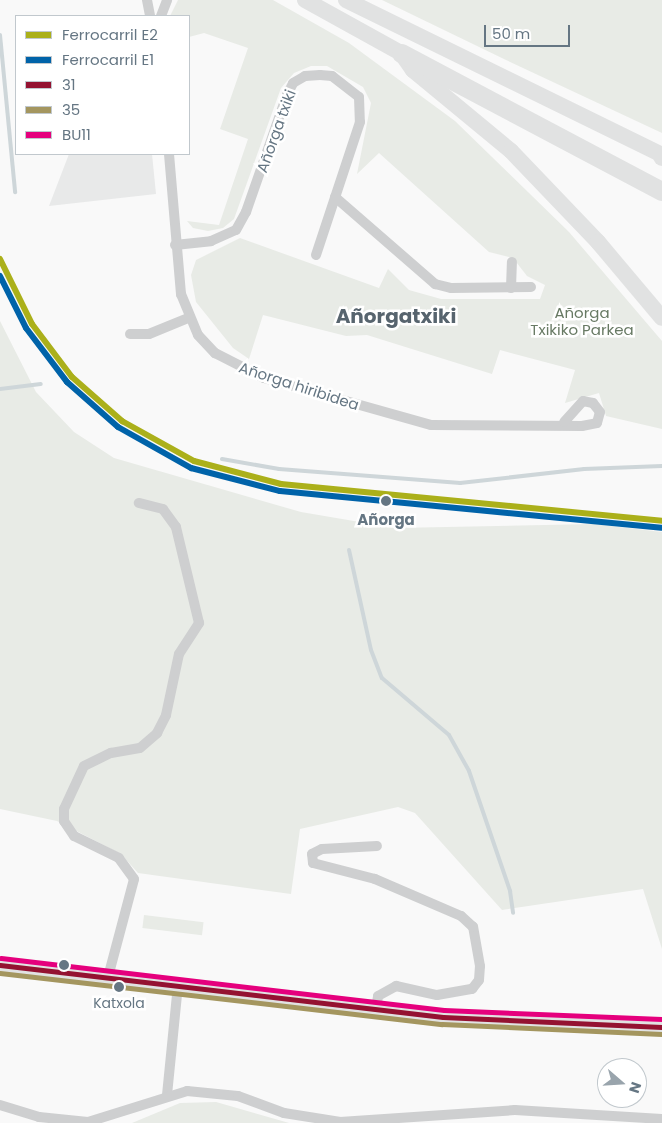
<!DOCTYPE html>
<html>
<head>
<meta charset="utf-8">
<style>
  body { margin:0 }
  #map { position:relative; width:662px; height:1123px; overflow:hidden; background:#f9f9f9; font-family:Poppins,sans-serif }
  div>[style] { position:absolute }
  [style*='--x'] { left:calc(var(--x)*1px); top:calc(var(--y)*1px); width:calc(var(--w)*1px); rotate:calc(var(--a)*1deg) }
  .built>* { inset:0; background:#e8e9e9 }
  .green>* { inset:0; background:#e8ebe6; transform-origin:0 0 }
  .stream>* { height:4px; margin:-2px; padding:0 2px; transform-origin:2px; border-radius:2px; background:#ced6d9 }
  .street>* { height:10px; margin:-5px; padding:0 5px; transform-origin:5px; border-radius:5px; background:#cecfd0 }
  .secondary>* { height:14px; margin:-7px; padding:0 7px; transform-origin:7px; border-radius:7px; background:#e1e2e2 }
  .primary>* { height:16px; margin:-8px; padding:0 8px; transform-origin:8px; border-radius:8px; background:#e1e2e2 }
  .highway>* { height:19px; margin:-9.5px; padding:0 9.5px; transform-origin:9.5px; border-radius:9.5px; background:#e1e2e2 }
  .bus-1>* { height:5px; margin:-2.5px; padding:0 2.5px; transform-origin:2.5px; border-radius:2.5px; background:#941231 }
  .bus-2>* { height:5px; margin:-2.5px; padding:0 2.5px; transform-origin:2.5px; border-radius:2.5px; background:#a4965f }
  .bus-3>* { height:5px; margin:-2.5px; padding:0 2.5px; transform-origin:2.5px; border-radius:2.5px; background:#e5007d }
  .rail-1>* { height:6px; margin:-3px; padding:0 3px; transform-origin:3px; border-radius:3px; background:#abb01a }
  .rail-2>* { height:6px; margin:-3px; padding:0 3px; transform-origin:3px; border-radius:3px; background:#0063a9 }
  .dots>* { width:14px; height:14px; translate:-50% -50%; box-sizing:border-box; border:2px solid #fff; border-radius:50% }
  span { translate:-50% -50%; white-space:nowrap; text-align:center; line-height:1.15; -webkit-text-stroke:5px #fff; paint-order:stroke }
  .bus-label { font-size:14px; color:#657683 }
  .street-label { font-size:15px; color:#657683 }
  .park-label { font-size:15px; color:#687a64 }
  .stop-label { font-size:15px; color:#657683; font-weight:700 }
  .district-label { font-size:20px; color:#57646e; font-weight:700 }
  .legend { position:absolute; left:15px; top:15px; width:175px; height:140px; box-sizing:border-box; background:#fff; border:1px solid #c1c8cd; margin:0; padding:6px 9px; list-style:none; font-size:15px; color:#657683 }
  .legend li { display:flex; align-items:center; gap:10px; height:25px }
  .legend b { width:25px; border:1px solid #c1c8cd }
  .north { position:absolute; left:597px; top:1058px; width:50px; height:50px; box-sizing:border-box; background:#fff; border:1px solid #c1c8cd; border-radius:50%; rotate:109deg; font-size:14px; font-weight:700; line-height:20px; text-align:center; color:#657683 }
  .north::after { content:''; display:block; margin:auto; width:18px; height:22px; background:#99a4ac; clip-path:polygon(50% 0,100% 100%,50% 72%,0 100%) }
  .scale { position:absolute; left:484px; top:25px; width:86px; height:22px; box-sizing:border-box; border:2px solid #657683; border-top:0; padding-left:6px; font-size:15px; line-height:18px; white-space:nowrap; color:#657683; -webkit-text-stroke:4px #fff; paint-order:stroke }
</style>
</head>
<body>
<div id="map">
  <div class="built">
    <i style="clip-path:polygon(69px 154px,152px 154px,156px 194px,49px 206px)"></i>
  </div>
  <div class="green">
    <i style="clip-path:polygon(178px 0,273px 0,349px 43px,455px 121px,569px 232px,662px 341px,662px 429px,606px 416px,599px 393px,565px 403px,575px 370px,500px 350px,492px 374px,367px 335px,346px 336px,263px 315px,249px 359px,233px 348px,196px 302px,191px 275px,196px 260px,240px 238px,379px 288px,388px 269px,409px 290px,441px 299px,540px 299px,545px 285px,527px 276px,513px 258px,489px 252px,379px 153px,357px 174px,371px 103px,363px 87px,327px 66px,311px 66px,294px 73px,281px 88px,234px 219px,223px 228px,208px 231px,193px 228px,187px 221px,219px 225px,248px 139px,220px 129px,248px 48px,204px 33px,189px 37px,189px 16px,170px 16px)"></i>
    <i style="clip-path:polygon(382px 0,662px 0,662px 133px,506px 60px)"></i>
    <i style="clip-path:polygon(0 321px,36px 392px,74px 432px,114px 458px,301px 512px,395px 528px,594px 524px,662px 532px,662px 949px,643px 889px,502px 910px,415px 813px,398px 807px,300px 829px,291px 894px,138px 873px,121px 854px,57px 821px,0 809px)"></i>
    <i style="left:144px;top:915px;width:60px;height:13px;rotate:7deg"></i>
    <i style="clip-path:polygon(216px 1102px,289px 1123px,132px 1123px,180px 1103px)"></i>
  </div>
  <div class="stream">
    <i style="--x:0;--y:35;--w:158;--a:84.5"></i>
    <i style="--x:0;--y:389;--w:41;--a:-7"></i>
    <i style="--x:222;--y:459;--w:58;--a:10"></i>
    <i style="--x:279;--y:469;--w:182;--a:4.4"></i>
    <i style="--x:460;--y:483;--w:125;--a:-6.4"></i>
    <i style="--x:584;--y:469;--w:78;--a:-2.2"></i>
    <i style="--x:349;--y:550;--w:102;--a:77.6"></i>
    <i style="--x:371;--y:650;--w:30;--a:69"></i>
    <i style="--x:382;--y:678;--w:88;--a:40.4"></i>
    <i style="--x:449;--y:735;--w:41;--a:60.9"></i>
    <i style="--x:469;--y:771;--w:127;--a:71.1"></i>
    <i style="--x:510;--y:891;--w:22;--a:82"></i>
  </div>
  <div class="street">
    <i style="--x:147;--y:0;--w:16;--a:79"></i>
    <i style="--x:161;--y:16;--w:17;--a:-69"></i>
    <i style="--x:169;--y:154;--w:141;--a:85.1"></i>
    <i style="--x:181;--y:294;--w:44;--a:67.5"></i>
    <i style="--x:198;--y:335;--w:25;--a:47"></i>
    <i style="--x:215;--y:353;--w:55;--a:27"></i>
    <i style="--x:264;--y:378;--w:173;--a:15.7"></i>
    <i style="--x:431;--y:425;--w:151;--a:0.4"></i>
    <i style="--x:582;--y:426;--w:15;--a:-11"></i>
    <i style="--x:597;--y:423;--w:11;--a:-75"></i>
    <i style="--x:600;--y:412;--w:11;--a:-128"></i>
    <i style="--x:593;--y:403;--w:10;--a:-169"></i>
    <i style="--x:583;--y:401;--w:28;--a:132"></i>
    <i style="--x:335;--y:197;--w:133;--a:41"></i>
    <i style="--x:435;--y:284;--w:16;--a:14"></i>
    <i style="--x:451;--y:288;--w:80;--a:-0.7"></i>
    <i style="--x:175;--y:245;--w:36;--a:-6"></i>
    <i style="--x:211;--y:241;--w:27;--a:-24"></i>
    <i style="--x:236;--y:230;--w:21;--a:-61"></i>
    <i style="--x:246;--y:212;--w:124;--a:-70.7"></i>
    <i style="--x:287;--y:95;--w:13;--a:-63"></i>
    <i style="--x:293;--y:83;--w:14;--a:-30"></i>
    <i style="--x:305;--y:76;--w:15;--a:-4"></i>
    <i style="--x:320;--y:75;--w:12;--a:5"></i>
    <i style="--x:332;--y:76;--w:34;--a:38"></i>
    <i style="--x:359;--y:97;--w:25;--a:88"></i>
    <i style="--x:360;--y:122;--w:140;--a:108.3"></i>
    <i style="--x:511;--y:288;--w:26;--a:-88"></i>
    <i style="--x:130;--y:334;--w:19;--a:0"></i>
    <i style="--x:149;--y:334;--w:42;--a:-22.3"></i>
    <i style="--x:108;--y:977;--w:101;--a:-75.1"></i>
    <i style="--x:134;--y:879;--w:26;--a:-126"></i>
    <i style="--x:119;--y:858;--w:50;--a:-153.9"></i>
    <i style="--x:74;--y:836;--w:18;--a:-124"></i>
    <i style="--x:64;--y:821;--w:12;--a:-90"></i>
    <i style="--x:64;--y:809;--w:47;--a:-65.1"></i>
    <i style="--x:84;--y:766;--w:30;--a:-26"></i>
    <i style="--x:111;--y:753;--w:29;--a:-10"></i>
    <i style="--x:140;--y:748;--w:23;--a:-41"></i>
    <i style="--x:157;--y:733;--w:20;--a:-63"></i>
    <i style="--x:166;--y:715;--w:62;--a:-78"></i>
    <i style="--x:179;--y:654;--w:37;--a:-57"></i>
    <i style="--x:199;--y:623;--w:99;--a:-103.5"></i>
    <i style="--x:176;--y:527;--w:22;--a:-126"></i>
    <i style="--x:163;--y:509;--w:25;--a:-166"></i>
    <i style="--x:376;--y:1009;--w:13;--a:-81"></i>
    <i style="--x:378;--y:996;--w:21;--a:-29"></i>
    <i style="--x:396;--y:986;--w:42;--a:12.4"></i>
    <i style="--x:437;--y:995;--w:36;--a:-10"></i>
    <i style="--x:472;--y:989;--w:11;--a:-52"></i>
    <i style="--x:479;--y:980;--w:14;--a:-86"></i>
    <i style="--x:480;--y:966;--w:40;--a:-100"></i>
    <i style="--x:473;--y:927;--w:16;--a:-137"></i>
    <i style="--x:461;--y:916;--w:94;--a:-156.7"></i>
    <i style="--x:375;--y:879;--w:64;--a:-165.5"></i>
    <i style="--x:313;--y:863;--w:9;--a:-96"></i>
    <i style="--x:312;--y:854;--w:11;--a:-27"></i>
    <i style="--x:322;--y:849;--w:55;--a:-3.1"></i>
    <i style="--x:167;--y:1095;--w:111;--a:-84.3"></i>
    <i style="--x:0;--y:1105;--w:41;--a:17.1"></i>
    <i style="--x:39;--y:1117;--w:49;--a:5.8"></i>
    <i style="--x:88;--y:1122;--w:104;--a:-17.4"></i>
    <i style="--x:187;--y:1091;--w:51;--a:5.6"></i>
    <i style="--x:238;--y:1096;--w:49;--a:20.3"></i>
    <i style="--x:284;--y:1113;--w:57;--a:9.1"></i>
    <i style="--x:340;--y:1122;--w:175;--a:-3.9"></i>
    <i style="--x:515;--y:1110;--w:147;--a:3.5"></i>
  </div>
  <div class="secondary">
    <i style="--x:0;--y:965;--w:446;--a:6.7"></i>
    <i style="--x:443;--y:1017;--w:219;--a:2.6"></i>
  </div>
  <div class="primary">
    <i style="--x:305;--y:0;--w:110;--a:28.9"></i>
    <i style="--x:401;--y:53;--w:21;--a:55"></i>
    <i style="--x:413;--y:70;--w:127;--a:39.6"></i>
    <i style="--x:511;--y:151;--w:126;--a:46.3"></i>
    <i style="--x:598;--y:242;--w:99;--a:49.9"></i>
    <i style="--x:346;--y:0;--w:352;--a:26.1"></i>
  </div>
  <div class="highway">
    <i style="--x:401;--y:53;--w:295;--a:27.9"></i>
    <i style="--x:662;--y:155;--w:1;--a:90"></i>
  </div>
  <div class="bus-1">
    <i style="--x:0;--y:965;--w:446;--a:6.7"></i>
    <i style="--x:443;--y:1017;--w:219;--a:2.6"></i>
  </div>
  <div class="bus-2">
    <i style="--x:0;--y:973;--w:445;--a:6.6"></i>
    <i style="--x:442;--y:1024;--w:220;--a:2.6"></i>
  </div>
  <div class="bus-3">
    <i style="--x:1;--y:958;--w:446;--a:6.7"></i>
    <i style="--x:444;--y:1010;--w:218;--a:2.4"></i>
  </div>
  <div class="rail-1">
    <i style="--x:0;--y:259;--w:72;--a:63.8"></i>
    <i style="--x:32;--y:324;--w:66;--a:53"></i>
    <i style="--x:72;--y:377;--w:67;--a:41.3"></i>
    <i style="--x:122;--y:421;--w:82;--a:29.1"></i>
    <i style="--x:194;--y:461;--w:90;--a:14.8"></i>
    <i style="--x:281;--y:484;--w:383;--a:5.5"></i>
  </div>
  <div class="rail-2">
    <i style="--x:0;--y:276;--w:58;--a:63.4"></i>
    <i style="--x:26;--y:328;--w:68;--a:52.8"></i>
    <i style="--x:67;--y:382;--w:68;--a:41.4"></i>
    <i style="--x:118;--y:427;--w:84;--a:29.3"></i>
    <i style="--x:191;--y:468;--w:92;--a:14.5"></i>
    <i style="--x:280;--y:491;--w:383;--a:5.5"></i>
  </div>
  <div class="dots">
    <i style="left:386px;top:501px;background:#657683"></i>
    <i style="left:64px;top:965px;background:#657683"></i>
    <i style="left:119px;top:987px;background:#657683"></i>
  </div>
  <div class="bus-label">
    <span style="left:119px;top:1003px">Katxola</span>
  </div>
  <div class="street-label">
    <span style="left:276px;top:131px;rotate:-70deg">Añorga txiki</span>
    <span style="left:299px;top:386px;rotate:18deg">Añorga hiribidea</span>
  </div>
  <div class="park-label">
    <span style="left:582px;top:321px">Añorga<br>Txikiko Parkea</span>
  </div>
  <div class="stop-label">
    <span style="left:386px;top:520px">Añorga</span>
  </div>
  <div class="district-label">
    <span style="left:396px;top:316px">Añorgatxiki</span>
  </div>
  <ul class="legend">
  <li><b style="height:6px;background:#abb01a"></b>Ferrocarril E2</li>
  <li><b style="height:6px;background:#0063a9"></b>Ferrocarril E1</li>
  <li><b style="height:6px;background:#941231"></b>31</li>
  <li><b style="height:6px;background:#a4965f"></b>35</li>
  <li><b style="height:6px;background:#e5007d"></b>BU11</li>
  </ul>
  <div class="north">N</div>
  <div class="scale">50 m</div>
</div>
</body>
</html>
